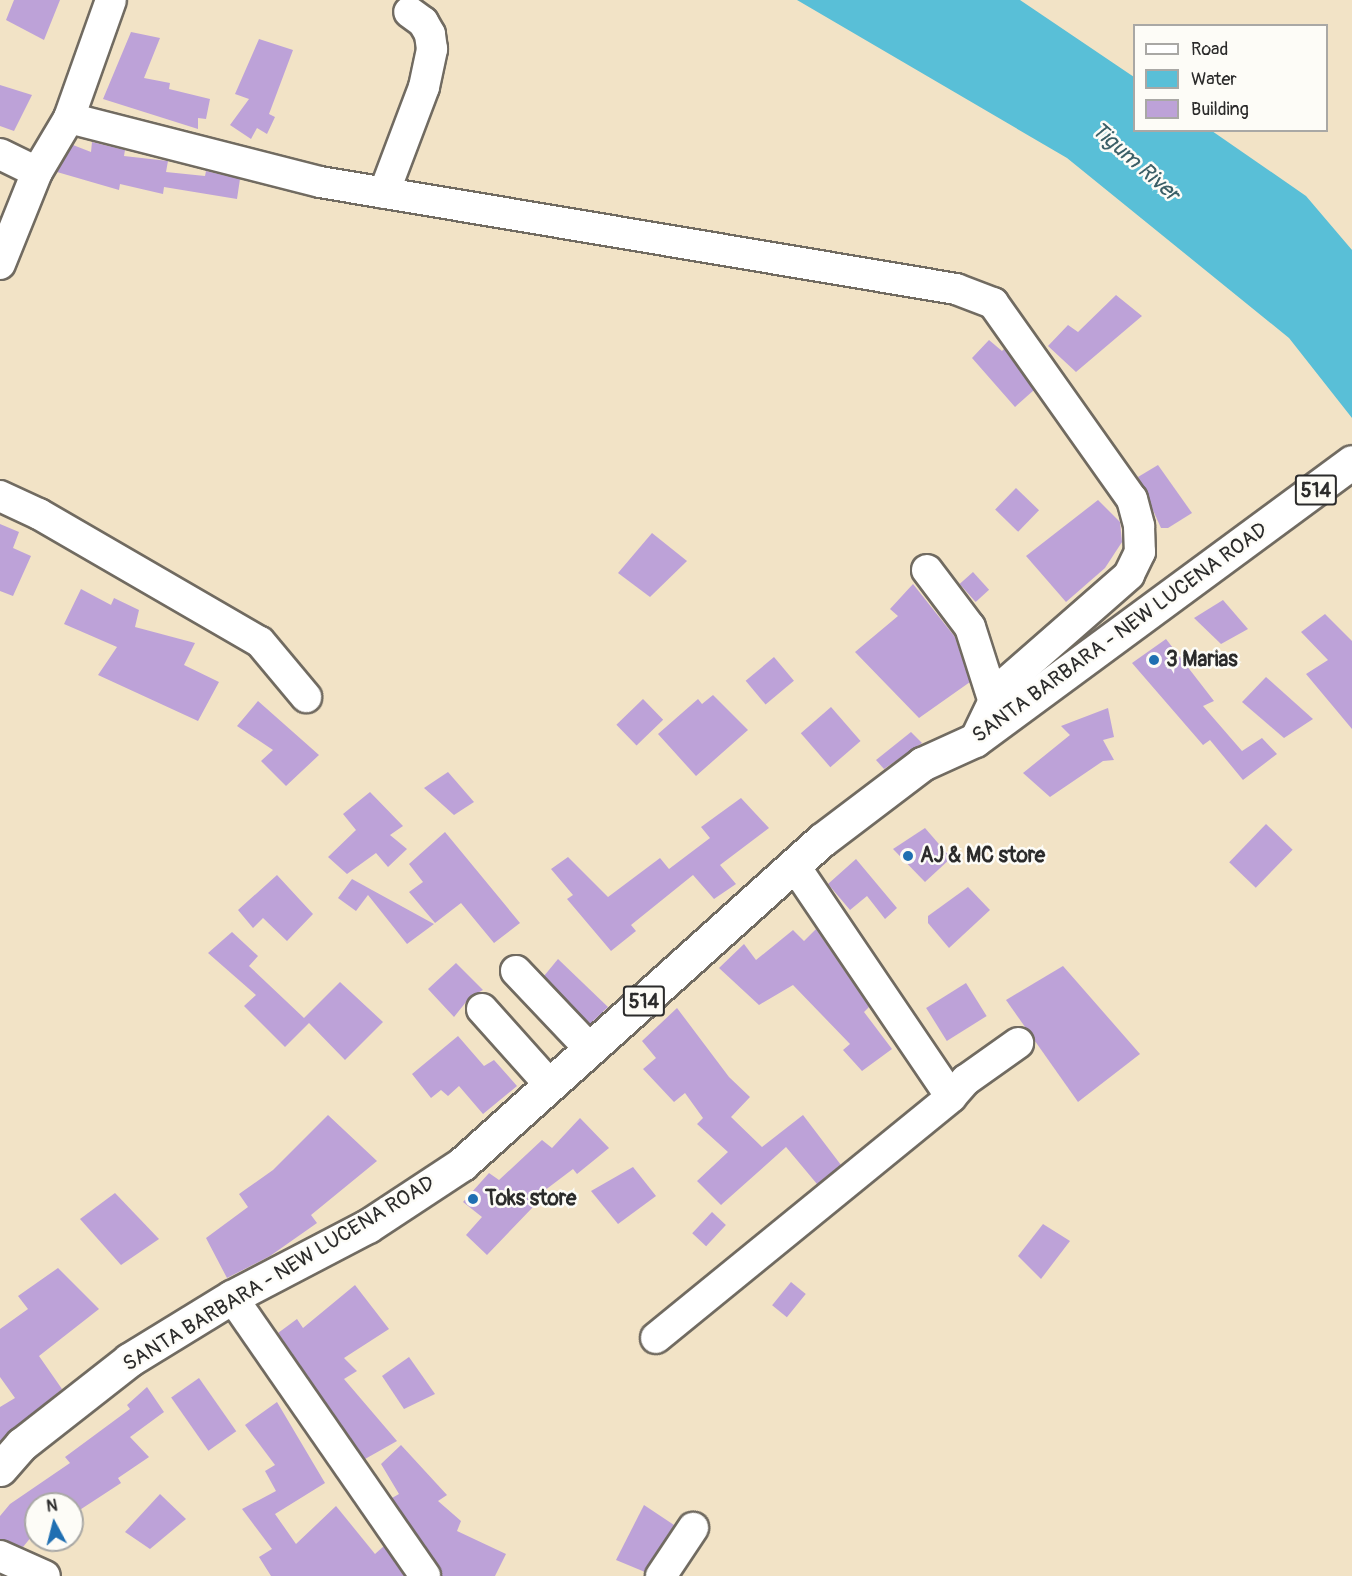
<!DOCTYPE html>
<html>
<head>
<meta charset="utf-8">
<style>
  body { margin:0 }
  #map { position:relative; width:1352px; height:1576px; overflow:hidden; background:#f2e3c6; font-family:Pangolin,sans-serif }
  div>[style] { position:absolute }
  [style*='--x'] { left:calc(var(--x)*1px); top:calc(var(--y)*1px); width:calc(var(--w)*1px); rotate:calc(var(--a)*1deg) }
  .water>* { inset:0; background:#59bfd7 }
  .building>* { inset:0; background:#bda2d8; transform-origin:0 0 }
  .roads { filter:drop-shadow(2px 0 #716b61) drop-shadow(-2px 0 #716b61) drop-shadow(0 2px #716b61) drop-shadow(0 -2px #716b61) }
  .minor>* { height:30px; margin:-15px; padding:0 15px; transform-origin:15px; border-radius:15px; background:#fff }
  .major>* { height:33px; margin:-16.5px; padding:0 16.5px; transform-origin:16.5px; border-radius:16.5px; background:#fff }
  .dots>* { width:16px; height:16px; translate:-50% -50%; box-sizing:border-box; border:3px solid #fdfcf7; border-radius:50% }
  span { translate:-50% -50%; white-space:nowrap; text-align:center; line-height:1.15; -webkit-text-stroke:5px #fdfcf7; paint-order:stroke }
  .shield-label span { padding:2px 4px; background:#fdfcf7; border:2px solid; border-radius:4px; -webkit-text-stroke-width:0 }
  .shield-label { font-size:20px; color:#2b2b2b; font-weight:700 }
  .street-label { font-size:21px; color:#2b2b2b }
  .poi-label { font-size:21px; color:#2b2b2b; font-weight:700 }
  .left { translate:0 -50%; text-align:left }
  .water-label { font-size:22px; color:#3b5f67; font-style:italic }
  .legend { position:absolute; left:1133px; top:24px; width:195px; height:108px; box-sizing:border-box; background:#fdfcf7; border:2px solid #a9a8a5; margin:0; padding:8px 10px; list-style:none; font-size:18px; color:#2b2b2b }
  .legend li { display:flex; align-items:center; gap:12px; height:30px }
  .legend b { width:30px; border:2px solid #a9a8a5 }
  .north { position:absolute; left:24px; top:1492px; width:60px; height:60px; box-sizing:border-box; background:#fdfcf7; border:2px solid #a9a8a5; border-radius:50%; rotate:353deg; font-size:16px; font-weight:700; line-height:24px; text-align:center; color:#2b2b2b }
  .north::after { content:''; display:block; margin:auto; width:21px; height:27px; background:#1f6fb2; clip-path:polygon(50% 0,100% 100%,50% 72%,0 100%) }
</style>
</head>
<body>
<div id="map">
  <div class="water">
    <i style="clip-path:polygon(797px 0,1020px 0,1134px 77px,1134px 130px,1212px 131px,1306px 196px,1352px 250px,1352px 418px,1289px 338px,1067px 158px)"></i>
  </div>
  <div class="building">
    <i style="clip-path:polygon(14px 0,60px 0,44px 40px,6px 20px)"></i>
    <i style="clip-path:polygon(131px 32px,160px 38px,144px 78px,170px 83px,169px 89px,210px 99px,206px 119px,198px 118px,198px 129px,103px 99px)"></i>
    <i style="clip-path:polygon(259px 39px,293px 50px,269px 114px,275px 117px,267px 134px,257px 128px,251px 139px,230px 125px,249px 99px,235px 94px)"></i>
    <i style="clip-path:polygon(0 85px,32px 95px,14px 131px,0 126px)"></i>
    <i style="clip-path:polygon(92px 142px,125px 150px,124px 156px,168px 161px,166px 172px,205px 176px,206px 171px,240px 179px,237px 199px,164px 187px,163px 194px,120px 184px,119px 190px,57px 172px,73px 145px,91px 152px)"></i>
    <i style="clip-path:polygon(1116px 295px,1142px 316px,1076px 372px,1048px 346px,1068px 325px,1078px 332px)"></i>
    <i style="clip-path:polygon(989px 340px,1002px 351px,1004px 349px,1034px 390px,1015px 407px,972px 358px)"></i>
    <i style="clip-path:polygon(1158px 465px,1192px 513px,1168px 528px,1161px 528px,1138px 477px)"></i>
    <i style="left:1016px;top:488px;width:32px;height:30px;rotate:44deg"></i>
    <i style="clip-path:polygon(1098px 500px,1120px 522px,1122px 542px,1105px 568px,1066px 602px,1026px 556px)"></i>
    <i style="clip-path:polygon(0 524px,19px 532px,13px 548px,31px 556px,13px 596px,0 591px)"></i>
    <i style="clip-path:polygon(652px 533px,687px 561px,650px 597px,618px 573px)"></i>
    <i style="left:973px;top:572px;width:24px;height:18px;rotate:48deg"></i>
    <i style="clip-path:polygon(913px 584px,955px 637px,970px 682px,919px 718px,855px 652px,898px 616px,890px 609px)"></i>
    <i style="clip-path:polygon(81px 589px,111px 605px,114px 598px,139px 610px,135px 627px,195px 643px,184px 665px,219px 682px,198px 721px,98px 675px,117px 647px,64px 624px)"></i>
    <i style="clip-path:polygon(1223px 600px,1248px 629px,1221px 644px,1194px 618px)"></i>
    <i style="clip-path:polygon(1325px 614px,1352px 641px,1352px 729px,1306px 674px,1328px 660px,1301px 632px)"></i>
    <i style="clip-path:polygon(1166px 639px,1214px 701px,1203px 706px,1242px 751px,1262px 738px,1277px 754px,1243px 780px,1210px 740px,1203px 745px,1132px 663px)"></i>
    <i style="left:774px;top:657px;width:31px;height:37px;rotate:50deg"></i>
    <i style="clip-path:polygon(1266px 677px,1313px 719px,1284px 738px,1242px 702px)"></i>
    <i style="clip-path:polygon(713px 695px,748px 730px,696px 776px,658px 734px,698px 699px,702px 704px)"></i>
    <i style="left:643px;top:699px;width:29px;height:37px;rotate:46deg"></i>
    <i style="clip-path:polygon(258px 701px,319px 755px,286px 786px,261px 761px,273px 750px,237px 726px)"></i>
    <i style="left:831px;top:707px;width:45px;height:40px;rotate:49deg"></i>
    <i style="clip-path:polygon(1108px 708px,1114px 737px,1103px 740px,1114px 760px,1103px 761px,1050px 797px,1023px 773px,1070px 735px,1061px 726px)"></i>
    <i style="clip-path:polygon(911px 732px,922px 743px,884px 769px,876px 760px)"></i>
    <i style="clip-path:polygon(448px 772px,474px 802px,454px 815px,424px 788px)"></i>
    <i style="clip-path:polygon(370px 792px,403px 826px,390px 835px,407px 849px,388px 867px,376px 853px,347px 874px,328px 857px,356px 830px,343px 814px)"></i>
    <i style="clip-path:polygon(741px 798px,769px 828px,720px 865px,736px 884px,714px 899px,693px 875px,631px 925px,636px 931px,611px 951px,567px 899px,573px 895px,551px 869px,568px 857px,608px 897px,660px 858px,669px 869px,710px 838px,701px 827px)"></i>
    <i style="left:1266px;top:824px;width:37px;height:53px;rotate:44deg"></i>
    <i style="clip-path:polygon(925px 828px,951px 858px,925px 882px,893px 849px)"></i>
    <i style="clip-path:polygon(445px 832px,520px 923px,494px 943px,461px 903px,435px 923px,409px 892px,423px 882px,409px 864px)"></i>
    <i style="clip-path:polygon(856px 859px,897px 908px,885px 919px,867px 896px,850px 910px,828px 884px)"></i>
    <i style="clip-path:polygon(277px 875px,313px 914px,287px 941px,263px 918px,253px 928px,238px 910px)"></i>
    <i style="clip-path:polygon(352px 879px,372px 890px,434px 924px,407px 944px,368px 895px,356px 911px,338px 898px)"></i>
    <i style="clip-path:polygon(968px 887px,990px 910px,949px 948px,928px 923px,928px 916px)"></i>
    <i style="clip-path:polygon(816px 929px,869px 1007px,864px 1012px,892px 1049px,862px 1071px,843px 1050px,850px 1044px,793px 985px,759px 1005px,719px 968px,744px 944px,756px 960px,793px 930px,804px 941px)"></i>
    <i style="clip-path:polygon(232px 932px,258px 956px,249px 966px,304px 1018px,340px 982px,383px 1022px,345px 1060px,309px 1023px,285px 1047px,244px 1006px,256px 995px,208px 953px)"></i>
    <i style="clip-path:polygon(558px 959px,608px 1007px,590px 1024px,544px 976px)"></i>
    <i style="clip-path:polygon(456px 963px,483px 990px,470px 997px,454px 1017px,428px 989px)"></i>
    <i style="clip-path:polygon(1063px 966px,1140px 1054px,1078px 1102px,1006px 1000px)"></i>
    <i style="left:966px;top:983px;width:39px;height:47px;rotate:58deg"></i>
    <i style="clip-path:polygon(677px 1008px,729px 1077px,750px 1097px,731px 1117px,762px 1147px,803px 1115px,841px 1165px,817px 1184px,786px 1147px,721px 1205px,697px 1181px,728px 1152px,697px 1124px,703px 1118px,685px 1093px,674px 1102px,643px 1069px,656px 1058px,642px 1041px)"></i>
    <i style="clip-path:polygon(458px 1036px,484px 1066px,494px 1060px,517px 1086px,483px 1114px,459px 1086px,448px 1096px,441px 1090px,431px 1098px,412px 1074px)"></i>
    <i style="clip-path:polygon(328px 1115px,377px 1161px,311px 1215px,317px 1223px,270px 1256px,227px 1278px,206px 1238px,248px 1207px,239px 1194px,273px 1170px)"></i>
    <i style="clip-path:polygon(580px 1118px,609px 1148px,577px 1174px,573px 1169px,528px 1203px,533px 1207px,487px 1255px,466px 1235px,482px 1217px,463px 1202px,489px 1173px,499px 1180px,542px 1140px,552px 1148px)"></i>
    <i style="clip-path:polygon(633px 1167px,656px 1196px,618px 1224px,591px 1191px)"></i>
    <i style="clip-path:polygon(115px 1193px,159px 1239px,121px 1265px,80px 1219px)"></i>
    <i style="left:712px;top:1212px;width:19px;height:29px;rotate:43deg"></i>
    <i style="clip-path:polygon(1043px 1224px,1070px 1241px,1041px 1279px,1018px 1256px)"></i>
    <i style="clip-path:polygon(58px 1268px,99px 1309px,39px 1356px,62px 1389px,0 1441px,0 1407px,15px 1398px,0 1377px,0 1329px,28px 1309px,18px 1296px)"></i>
    <i style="left:791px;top:1282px;width:19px;height:30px;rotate:39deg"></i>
    <i style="clip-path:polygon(355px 1285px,389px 1329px,344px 1358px,357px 1371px,344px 1379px,397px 1441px,365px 1459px,278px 1333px,297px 1319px,303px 1328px)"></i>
    <i style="clip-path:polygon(409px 1357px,435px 1394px,404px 1409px,382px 1376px)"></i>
    <i style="left:199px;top:1378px;width:65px;height:34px;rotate:55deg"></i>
    <i style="clip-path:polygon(147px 1387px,164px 1412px,130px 1437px,149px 1457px,118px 1478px,121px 1483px,72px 1515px,72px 1504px,36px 1504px,36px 1531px,23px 1547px,0 1539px,0 1516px,10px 1504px,70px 1463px,65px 1457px,130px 1409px,127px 1405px)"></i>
    <i style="clip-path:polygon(277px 1402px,325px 1483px,275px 1514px,296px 1544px,336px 1506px,375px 1554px,384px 1546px,404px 1576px,271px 1576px,259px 1557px,272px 1549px,242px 1509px,276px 1491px,265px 1471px,275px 1465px,245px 1425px)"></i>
    <i style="clip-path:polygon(401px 1445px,447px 1495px,438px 1501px,461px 1521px,457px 1531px,506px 1554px,495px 1576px,442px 1576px,392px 1498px,399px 1494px,381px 1464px)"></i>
    <i style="clip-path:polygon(160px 1494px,186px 1519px,150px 1549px,125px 1532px)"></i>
    <i style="clip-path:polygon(644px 1505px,674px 1525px,645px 1572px,616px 1560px)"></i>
  </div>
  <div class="roads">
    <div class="minor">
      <i style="--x:69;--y:118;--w:259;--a:14.3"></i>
      <i style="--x:320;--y:182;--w:645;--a:9.55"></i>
      <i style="--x:956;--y:289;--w:40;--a:21"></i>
      <i style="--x:993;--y:303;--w:240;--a:54.7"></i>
      <i style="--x:1132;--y:499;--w:28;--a:75"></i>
      <i style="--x:1139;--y:526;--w:26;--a:88"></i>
      <i style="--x:1140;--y:552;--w:25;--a:116"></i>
      <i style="--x:1129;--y:575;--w:171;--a:138.8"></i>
      <i style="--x:1000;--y:688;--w:58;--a:115.7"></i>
      <i style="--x:0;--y:154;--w:41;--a:25.9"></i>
      <i style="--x:384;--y:193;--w:113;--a:-69.3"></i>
      <i style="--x:424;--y:87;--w:39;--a:-78"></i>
      <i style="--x:432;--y:49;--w:15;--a:-98"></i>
      <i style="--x:430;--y:34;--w:14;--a:-120"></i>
      <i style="--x:423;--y:22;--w:17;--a:-144"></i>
      <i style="--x:0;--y:264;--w:99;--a:-68.1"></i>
      <i style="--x:37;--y:172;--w:63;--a:-59.3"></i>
      <i style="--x:69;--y:118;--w:125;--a:-70.4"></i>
      <i style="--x:0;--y:496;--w:43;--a:24.8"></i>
      <i style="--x:39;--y:514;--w:255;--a:30.1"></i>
      <i style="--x:260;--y:642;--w:72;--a:50.1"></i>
      <i style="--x:927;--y:570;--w:71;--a:53"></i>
      <i style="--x:970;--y:627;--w:76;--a:72.3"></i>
      <i style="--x:794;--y:865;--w:280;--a:55.9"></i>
      <i style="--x:951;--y:1097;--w:23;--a:-49"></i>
      <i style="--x:966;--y:1080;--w:64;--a:-35.4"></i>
      <i style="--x:516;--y:971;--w:108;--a:46.5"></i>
      <i style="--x:482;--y:1009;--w:102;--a:48.2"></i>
      <i style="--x:232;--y:1297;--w:339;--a:55.3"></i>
      <i style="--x:656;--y:1338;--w:381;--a:-39.2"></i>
      <i style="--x:0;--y:1556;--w:49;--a:24"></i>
      <i style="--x:661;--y:1576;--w:58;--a:-56.3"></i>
    </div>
    <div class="major">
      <i style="--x:0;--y:1469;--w:33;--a:-49"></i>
      <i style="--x:22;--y:1444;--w:136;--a:-38.1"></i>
      <i style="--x:129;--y:1360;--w:121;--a:-31.5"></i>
      <i style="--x:232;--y:1297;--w:153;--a:-27.6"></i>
      <i style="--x:368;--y:1226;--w:113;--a:-33.4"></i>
      <i style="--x:462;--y:1164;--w:484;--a:-42"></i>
      <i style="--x:822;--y:840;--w:126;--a:-37.2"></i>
      <i style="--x:922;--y:764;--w:58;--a:-24.4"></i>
      <i style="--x:975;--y:740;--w:468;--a:-36.4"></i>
    </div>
  </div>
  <div class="dots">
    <i style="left:1154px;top:660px;background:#1f6fb2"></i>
    <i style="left:908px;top:856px;background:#1f6fb2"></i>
    <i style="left:473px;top:1199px;background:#1f6fb2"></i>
  </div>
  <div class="shield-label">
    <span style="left:1316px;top:490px">514</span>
    <span style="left:644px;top:1001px">514</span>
  </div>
  <div class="street-label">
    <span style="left:1120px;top:633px;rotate:-36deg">SANTA BARBARA - NEW LUCENA ROAD</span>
    <span style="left:279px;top:1274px;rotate:-31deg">SANTA BARBARA - NEW LUCENA ROAD</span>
  </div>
  <div class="poi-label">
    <span class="left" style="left:1166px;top:660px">3 Marias</span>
    <span class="left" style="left:920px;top:856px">AJ &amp; MC store</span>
    <span class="left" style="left:485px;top:1199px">Toks store</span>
  </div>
  <div class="water-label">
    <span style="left:1135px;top:162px;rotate:41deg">Tigum River</span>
  </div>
  <ul class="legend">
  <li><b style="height:8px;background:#fff"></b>Road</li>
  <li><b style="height:16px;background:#59bfd7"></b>Water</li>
  <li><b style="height:16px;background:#bda2d8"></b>Building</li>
  </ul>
  <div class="north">N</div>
</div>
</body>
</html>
